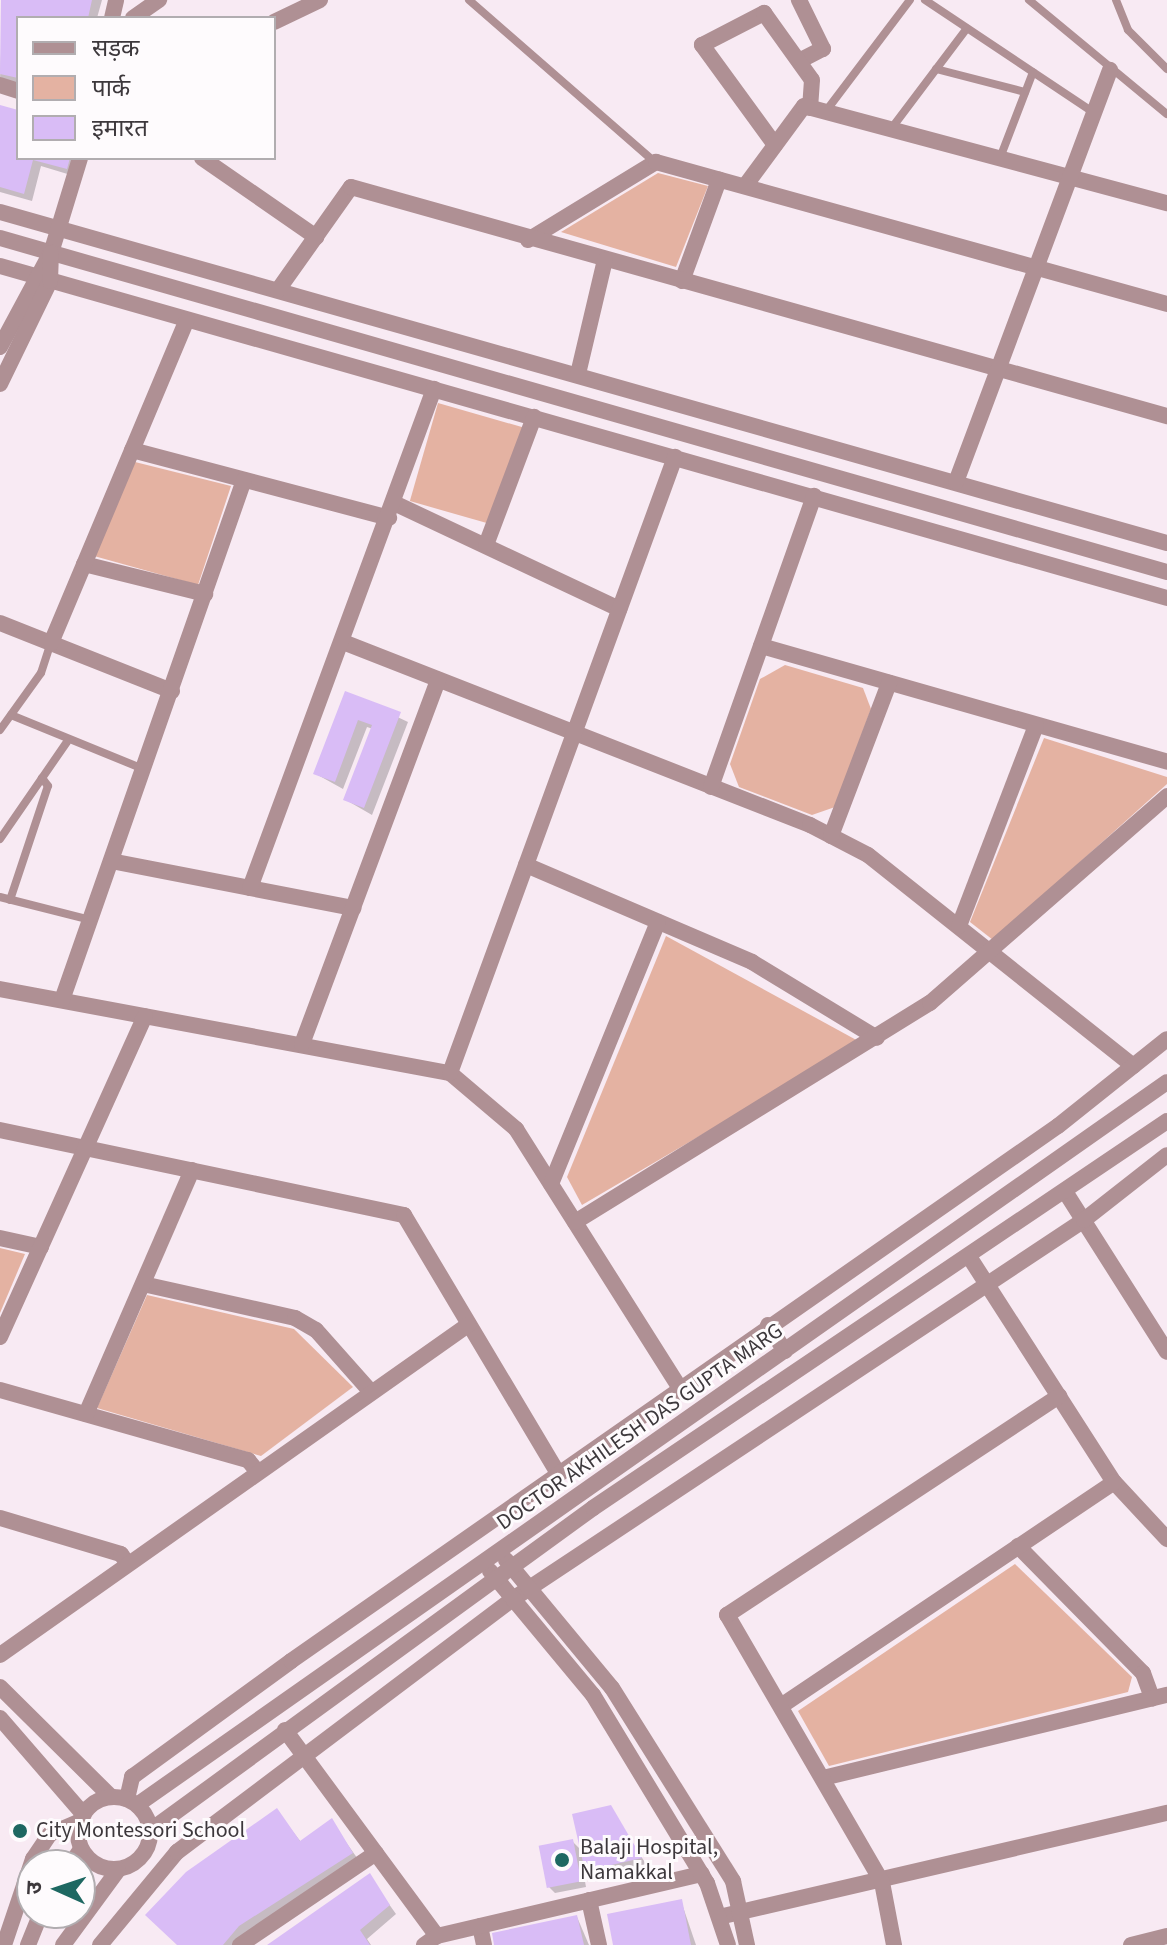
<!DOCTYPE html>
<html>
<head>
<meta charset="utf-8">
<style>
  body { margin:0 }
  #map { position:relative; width:1167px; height:1945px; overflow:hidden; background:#f8eaf3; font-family:"Source Sans 3","Noto Sans Devanagari",sans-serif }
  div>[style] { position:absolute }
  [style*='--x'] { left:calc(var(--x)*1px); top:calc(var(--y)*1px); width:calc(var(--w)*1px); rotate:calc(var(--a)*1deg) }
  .green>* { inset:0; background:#e4b2a2; transform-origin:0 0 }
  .shadow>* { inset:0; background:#0003 }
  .building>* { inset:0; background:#d9bcf6; transform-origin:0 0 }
  .path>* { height:3px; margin-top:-1.5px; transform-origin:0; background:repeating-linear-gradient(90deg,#a79da3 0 4px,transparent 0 10px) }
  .service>* { height:8px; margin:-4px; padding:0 4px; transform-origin:4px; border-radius:4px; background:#af9094 }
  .minor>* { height:16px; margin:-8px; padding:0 8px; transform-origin:8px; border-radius:8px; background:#af9094 }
  .tertiary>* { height:16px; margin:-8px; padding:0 8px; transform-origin:8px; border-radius:8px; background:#af9094 }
  .tertiary>.ring { margin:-8px; padding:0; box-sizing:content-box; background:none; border:16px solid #af9094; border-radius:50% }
  .dots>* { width:22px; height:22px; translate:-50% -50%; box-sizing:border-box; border:4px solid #fefbfd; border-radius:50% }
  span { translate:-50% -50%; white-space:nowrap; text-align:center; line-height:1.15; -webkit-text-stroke:6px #fefbfd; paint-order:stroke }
  .street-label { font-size:22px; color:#3d383c }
  .poi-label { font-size:22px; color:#3d383c }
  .left { translate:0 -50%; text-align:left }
  .legend { position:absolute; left:16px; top:16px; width:260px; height:144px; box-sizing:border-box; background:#fefbfd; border:2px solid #b1adb0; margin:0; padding:10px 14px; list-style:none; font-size:24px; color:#3d383c }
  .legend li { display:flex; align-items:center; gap:16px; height:40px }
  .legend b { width:40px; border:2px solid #b1adb0 }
  .north { position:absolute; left:16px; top:1849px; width:80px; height:80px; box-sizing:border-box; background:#fefbfd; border:2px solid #b1adb0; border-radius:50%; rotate:273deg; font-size:22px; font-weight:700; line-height:32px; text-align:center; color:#3d383c }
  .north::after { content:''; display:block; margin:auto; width:28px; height:36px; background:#1e6862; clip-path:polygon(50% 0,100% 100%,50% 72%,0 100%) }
</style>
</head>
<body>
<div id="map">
  <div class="green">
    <i style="clip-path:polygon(658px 173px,708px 186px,676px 267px,561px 232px)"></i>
    <i style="left:438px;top:403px;width:89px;height:102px;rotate:16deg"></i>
    <i style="clip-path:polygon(135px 462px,231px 486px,198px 585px,94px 556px)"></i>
    <i style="clip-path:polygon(785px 665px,863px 688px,871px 709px,835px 807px,812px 815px,739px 787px,730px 764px,760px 679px)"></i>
    <i style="clip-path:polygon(1044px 738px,1167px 777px,1167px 784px,993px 940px,970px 922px)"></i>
    <i style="clip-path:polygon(666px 936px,860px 1042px,582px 1205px,567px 1177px)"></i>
    <i style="clip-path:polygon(0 1248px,25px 1254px,0 1313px)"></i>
    <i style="clip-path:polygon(147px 1295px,294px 1329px,353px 1387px,261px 1456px,97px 1408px)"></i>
    <i style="clip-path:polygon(1015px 1564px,1132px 1677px,1128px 1692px,829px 1766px,798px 1711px)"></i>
  </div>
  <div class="shadow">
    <i style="clip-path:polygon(3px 0,102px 0,97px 18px,18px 18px,18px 83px,0 79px)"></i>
    <i style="clip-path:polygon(18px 112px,18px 158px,79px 158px,74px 176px,41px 166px,32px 201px,0 192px,0 113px)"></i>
    <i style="clip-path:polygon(347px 693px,408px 722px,372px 815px,346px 800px,373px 729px,367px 727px,343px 789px,316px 774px)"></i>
    <i style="clip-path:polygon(610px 1808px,646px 1864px,592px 1876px,582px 1865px,586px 1887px,555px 1893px,549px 1887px,572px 1841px,582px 1851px)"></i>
    <i style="clip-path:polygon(276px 1810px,301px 1842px,331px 1821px,360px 1862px,237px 1945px,179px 1945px)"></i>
    <i style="clip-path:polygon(369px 1876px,396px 1914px,367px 1939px,371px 1945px,270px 1945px)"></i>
    <i style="clip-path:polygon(681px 1901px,696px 1945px,615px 1945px)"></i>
    <i style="clip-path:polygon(577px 1917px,589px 1945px,496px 1945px)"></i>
  </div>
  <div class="building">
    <i style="clip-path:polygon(1px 0,92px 0,88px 18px,18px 18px,18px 78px,0 74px)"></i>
    <i style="clip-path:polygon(0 105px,18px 110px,18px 158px,70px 158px,67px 169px,33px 160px,24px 194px,0 187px)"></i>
    <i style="clip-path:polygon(345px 691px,401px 712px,364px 808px,343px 800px,372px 725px,358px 720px,335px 782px,313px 774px)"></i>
    <i style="clip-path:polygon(611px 1805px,642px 1858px,585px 1871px,572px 1814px)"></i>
    <i style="clip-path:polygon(277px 1808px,300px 1841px,332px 1818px,353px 1853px,239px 1926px,223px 1945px,177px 1945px,145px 1915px,186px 1872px)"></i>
    <i style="left:573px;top:1839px;width:43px;height:35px;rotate:79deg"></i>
    <i style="clip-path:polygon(370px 1873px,390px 1905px,360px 1930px,370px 1945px,267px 1945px)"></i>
    <i style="clip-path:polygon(682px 1899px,691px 1945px,613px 1945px,607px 1914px)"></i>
    <i style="clip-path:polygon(577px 1915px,584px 1945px,494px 1945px,492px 1933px)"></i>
  </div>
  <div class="path">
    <i style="--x:59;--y:1920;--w:8;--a:-60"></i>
  </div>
  <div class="service">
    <i style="--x:469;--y:0;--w:247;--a:41.1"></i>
    <i style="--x:925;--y:0;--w:202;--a:33.7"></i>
    <i style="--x:1029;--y:0;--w:179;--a:39.6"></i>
    <i style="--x:1116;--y:0;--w:32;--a:68"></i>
    <i style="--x:1128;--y:30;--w:55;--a:45"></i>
    <i style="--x:936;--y:69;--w:92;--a:14.5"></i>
    <i style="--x:826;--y:111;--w:139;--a:-52.9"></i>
    <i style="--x:891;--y:129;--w:126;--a:-53"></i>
    <i style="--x:1000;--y:158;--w:92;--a:-69"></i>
    <i style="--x:11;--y:715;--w:143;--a:22.2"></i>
    <i style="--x:0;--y:730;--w:70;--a:-54.3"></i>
    <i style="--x:41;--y:673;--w:32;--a:-72"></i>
    <i style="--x:0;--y:839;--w:118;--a:-55.4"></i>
    <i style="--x:0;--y:897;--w:93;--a:14.3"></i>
    <i style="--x:10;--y:900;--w:120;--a:-71.6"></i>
    <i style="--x:48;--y:786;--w:10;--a:-127"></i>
  </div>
  <div class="minor">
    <i style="--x:112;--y:18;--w:18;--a:-77"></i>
    <i style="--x:133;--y:18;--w:32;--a:-35"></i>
    <i style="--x:274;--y:22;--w:51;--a:-25.6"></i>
    <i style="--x:799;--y:61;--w:27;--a:-27"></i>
    <i style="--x:823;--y:49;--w:55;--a:-116.1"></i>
    <i style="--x:0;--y:85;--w:19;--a:18"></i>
    <i style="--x:775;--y:145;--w:124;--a:-126.1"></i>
    <i style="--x:702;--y:45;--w:70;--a:-27.3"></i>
    <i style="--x:764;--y:13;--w:82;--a:54.4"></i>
    <i style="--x:812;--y:80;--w:28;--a:94"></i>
    <i style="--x:202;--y:158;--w:139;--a:34.7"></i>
    <i style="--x:745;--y:186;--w:99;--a:-53.6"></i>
    <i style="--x:804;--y:106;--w:376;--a:15"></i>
    <i style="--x:0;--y:212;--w:1213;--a:15.84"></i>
    <i style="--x:528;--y:240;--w:150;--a:-31.4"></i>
    <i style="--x:656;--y:162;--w:530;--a:15.53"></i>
    <i style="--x:51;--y:253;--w:99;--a:-73"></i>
    <i style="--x:0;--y:266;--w:1213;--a:15.88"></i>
    <i style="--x:682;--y:281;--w:108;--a:-69.9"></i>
    <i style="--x:278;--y:290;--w:126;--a:-54.7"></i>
    <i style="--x:351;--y:187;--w:848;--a:15.68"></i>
    <i style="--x:578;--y:374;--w:117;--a:-76.7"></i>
    <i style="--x:132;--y:450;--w:266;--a:14.8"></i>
    <i style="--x:956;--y:482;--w:440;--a:-69.5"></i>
    <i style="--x:394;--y:503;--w:249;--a:25.2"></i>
    <i style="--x:486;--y:545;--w:137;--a:-69.4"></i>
    <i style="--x:84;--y:564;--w:125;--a:13.9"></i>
    <i style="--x:0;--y:623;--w:185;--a:21.6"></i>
    <i style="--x:343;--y:642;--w:502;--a:21.4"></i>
    <i style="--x:810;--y:825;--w:65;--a:27.3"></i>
    <i style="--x:868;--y:855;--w:339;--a:38.5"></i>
    <i style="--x:51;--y:643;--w:350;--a:-67.2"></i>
    <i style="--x:761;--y:646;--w:422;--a:15.9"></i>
    <i style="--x:711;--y:787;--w:309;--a:-70.5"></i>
    <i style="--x:831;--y:836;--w:164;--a:-69.2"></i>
    <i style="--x:111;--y:861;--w:247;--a:11"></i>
    <i style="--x:526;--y:865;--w:246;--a:23.2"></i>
    <i style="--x:752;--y:962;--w:146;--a:31.3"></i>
    <i style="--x:250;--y:888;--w:532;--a:-69.76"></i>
    <i style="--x:959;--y:926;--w:215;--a:-69"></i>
    <i style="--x:0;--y:989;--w:458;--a:10.6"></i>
    <i style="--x:450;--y:1073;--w:87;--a:40.3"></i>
    <i style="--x:516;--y:1129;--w:305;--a:57.7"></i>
    <i style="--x:62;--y:1000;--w:551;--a:-70.71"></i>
    <i style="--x:302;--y:1044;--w:389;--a:-69.5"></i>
    <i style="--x:450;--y:1073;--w:656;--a:-69.93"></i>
    <i style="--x:0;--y:1130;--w:413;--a:11.9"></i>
    <i style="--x:404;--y:1215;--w:300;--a:59.2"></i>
    <i style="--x:551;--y:1184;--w:283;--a:-67.8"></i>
    <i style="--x:1066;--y:1193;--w:188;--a:57.6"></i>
    <i style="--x:575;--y:1222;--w:417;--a:-31.7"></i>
    <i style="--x:930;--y:1003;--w:315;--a:-41.1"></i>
    <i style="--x:0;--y:1238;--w:42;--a:12.4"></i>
    <i style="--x:970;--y:1258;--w:266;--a:57.3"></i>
    <i style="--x:1114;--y:1482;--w:78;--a:47.1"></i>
    <i style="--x:143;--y:1284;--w:156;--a:12.6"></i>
    <i style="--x:295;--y:1318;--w:24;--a:30"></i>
    <i style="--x:316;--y:1330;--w:83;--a:48.4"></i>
    <i style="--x:768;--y:1325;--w:31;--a:57"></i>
    <i style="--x:0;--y:1337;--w:352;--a:-65.7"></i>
    <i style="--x:0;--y:1390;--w:258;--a:15.8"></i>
    <i style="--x:248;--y:1460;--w:14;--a:51"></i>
    <i style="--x:86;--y:1414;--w:266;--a:-66.5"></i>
    <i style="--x:0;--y:1518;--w:126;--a:16.6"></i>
    <i style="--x:121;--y:1554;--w:11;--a:56"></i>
    <i style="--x:1018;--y:1546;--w:178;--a:45.5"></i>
    <i style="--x:1143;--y:1673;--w:27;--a:70"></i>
    <i style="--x:0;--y:1655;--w:573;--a:-35.19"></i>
    <i style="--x:781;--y:1706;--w:401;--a:-33.9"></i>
    <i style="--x:285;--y:1730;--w:256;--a:53.6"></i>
    <i style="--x:823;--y:1778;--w:354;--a:-13.6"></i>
    <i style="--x:127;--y:1799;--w:23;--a:-77"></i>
    <i style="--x:132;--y:1777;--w:197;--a:-36.1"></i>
    <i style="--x:291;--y:1661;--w:935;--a:-34.9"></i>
    <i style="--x:1058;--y:1126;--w:139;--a:-38.6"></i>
    <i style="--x:589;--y:1900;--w:46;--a:77.5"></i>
    <i style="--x:719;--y:1917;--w:460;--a:-13.1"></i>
    <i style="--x:480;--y:1926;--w:19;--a:78"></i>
    <i style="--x:4;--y:1945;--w:91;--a:-71.4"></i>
    <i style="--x:33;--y:1859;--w:30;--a:-56"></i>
    <i style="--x:50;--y:1834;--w:33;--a:-23"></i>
    <i style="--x:100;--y:1945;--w:121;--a:-50.4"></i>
    <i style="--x:177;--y:1852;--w:421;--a:-37"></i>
    <i style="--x:513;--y:1599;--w:685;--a:-33.57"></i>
    <i style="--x:1084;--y:1220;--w:105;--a:-38.1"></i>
    <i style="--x:240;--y:1945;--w:164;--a:-34.1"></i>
    <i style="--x:424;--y:1945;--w:16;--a:-35"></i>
    <i style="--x:437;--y:1936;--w:272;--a:-13.2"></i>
    <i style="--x:894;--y:1945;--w:64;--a:-100.8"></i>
    <i style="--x:882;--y:1882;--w:309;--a:-120.1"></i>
    <i style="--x:727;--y:1615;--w:398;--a:-33.4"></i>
    <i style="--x:1131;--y:1945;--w:37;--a:-14"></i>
  </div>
  <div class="tertiary">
    <i style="--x:0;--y:238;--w:1214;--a:15.97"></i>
    <i style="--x:0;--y:347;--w:106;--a:-61.7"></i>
    <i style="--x:0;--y:384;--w:114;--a:-64.1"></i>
    <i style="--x:50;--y:281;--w:28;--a:-88"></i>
    <i style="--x:506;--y:1560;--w:166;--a:50.4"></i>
    <i style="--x:612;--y:1688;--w:228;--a:57.9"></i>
    <i style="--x:733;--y:1881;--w:66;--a:77.7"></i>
    <i style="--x:490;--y:1571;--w:161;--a:50.3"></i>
    <i style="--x:593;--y:1695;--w:220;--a:58.8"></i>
    <i style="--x:707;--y:1883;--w:65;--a:71.3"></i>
    <i style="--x:0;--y:1687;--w:156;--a:44.7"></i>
    <i style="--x:0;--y:1718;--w:128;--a:49.1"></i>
    <i class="ring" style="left:78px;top:1797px;width:56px;height:56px"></i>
    <i style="--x:137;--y:1805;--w:1258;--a:-35.07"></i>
    <i style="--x:151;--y:1830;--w:547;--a:-36.07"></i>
    <i style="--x:593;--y:1508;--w:692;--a:-33.99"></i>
    <i style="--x:70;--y:1865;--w:19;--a:-55"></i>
    <i style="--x:28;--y:1945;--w:35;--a:-68"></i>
    <i style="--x:63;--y:1945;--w:93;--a:-53.7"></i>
  </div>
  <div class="dots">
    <i style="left:20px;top:1831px;background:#1e6862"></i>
    <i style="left:562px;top:1860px;background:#1e6862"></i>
  </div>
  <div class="street-label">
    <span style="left:640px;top:1427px;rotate:-35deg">DOCTOR AKHILESH DAS GUPTA MARG</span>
  </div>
  <div class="poi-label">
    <span class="left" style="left:36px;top:1831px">City Montessori School</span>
    <span class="left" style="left:580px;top:1860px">Balaji Hospital,<br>Namakkal</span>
  </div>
  <ul class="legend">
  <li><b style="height:10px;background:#af9094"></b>सड़क</li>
  <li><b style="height:22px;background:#e4b2a2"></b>पार्क</li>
  <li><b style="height:22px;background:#d9bcf6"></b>इमारत</li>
  </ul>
  <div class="north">उ</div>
</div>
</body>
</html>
